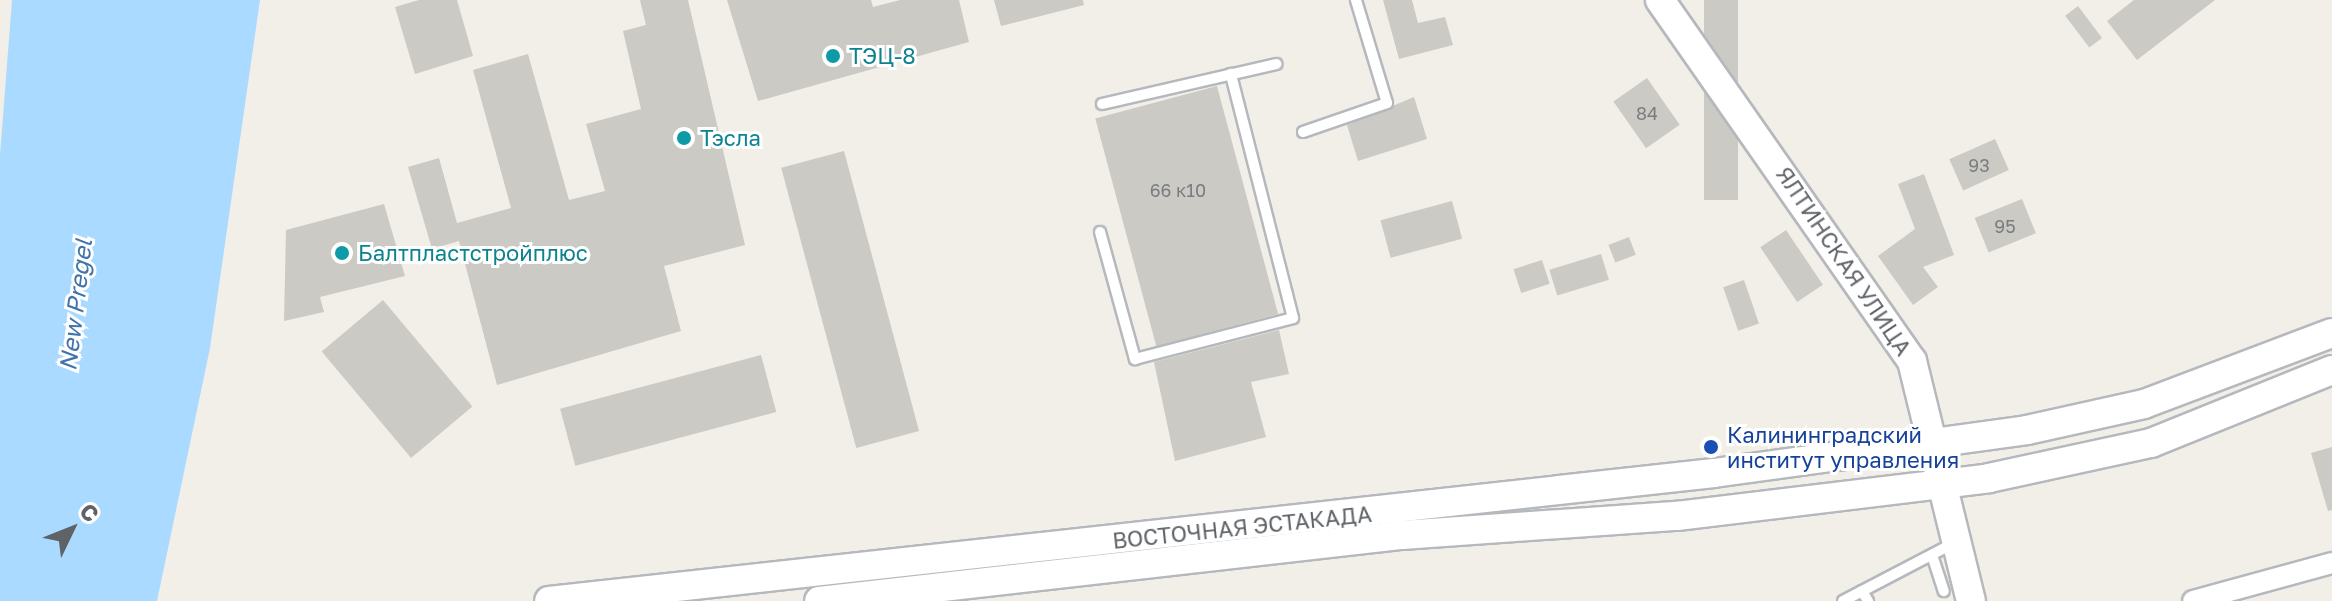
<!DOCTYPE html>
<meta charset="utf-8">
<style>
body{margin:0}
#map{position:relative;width:2332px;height:601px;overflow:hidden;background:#f1efe8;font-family:"Golos Text",sans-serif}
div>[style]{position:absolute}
.water>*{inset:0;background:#aadaff}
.building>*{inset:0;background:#cccac5;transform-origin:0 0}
.roads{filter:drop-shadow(2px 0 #b5b8bc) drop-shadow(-2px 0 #b5b8bc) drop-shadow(0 2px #b5b8bc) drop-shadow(0 -2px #b5b8bc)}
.lane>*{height:10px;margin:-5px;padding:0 5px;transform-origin:5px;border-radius:5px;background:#fff}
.street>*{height:20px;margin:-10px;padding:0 10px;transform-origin:10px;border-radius:10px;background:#fff}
.secondary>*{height:28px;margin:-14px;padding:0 14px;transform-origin:14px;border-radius:14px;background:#fff}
.dots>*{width:22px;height:22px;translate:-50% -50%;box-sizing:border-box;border:4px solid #fff;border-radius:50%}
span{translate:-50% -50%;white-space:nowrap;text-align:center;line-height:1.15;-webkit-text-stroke:6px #fff;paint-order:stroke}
.number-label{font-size:18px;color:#7a7d7f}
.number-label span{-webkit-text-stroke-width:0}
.culture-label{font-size:22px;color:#0d838f}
.left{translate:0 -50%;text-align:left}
.street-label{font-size:22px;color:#5f6368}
.transit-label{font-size:22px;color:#164399}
.water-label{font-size:24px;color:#4174aa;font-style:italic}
.north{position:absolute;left:32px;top:489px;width:80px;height:80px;-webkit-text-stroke:6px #fff;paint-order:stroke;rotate:47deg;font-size:22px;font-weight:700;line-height:32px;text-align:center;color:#5f6368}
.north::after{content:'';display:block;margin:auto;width:28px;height:36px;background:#5f6368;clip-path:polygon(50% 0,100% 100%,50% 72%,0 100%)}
</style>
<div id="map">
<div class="water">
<i style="clip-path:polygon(12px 0,260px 0,210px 348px,157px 601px,0 601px,0 155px)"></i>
</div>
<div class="building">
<i style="clip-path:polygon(419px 0,457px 0,473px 56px,415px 74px,395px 7px)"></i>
<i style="clip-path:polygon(640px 0,688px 0,745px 245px,664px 266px,681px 331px,497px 385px,459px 241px,432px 249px,408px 167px,439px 158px,457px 223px,511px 208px,473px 70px,528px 54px,569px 200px,605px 191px,586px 124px,641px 109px,623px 31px,646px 25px)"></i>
<i style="clip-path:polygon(727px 0,871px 0,873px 7px,900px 0,959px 0,969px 42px,758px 101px)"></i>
<i style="clip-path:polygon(994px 0,1083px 0,1084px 5px,1001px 26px)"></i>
<i style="clip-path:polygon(1383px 0,1412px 0,1418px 23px,1445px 17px,1453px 45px,1399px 59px)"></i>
<i style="left:1704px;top:0;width:34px;height:200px"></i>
<i style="clip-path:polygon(2134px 0,2215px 0,2137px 60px,2107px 21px)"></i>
<i style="left:2078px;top:6px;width:40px;height:16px;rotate:53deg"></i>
<i style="left:1647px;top:78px;width:57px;height:41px;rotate:55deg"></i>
<i style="left:1217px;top:86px;width:236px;height:126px;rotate:75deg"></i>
<i style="clip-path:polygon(1414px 97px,1427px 139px,1358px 161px,1347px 125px)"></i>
<i style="left:1995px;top:139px;width:34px;height:50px;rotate:66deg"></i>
<i style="left:844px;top:151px;width:290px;height:65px;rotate:75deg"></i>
<i style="clip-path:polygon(1924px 174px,1954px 255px,1923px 267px,1938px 287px,1913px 305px,1878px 256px,1915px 229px,1898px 184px)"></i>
<i style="left:2022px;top:199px;width:37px;height:51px;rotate:68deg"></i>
<i style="left:1452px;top:201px;width:39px;height:74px;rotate:75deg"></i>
<i style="clip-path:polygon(384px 204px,405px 276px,320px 297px,324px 312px,284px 321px,286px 230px)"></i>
<i style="left:1786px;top:230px;width:66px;height:31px;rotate:56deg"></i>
<i style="left:1629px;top:237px;width:19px;height:22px;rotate:69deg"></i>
<i style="left:1601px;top:254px;width:27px;height:54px;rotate:73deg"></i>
<i style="left:1542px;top:260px;width:25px;height:30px;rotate:72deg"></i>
<i style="left:1744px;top:280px;width:46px;height:22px;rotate:71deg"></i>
<i style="left:383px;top:300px;width:139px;height:80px;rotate:50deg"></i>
<i style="clip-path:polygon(1279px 330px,1289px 374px,1251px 382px,1266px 437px,1175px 461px,1154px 362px)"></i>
<i style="left:761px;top:355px;width:59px;height:208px;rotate:75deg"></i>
<i style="clip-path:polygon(2332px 447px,2332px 510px,2328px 511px,2311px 453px)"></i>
</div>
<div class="roads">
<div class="lane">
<i style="left:1102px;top:104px;width:179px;rotate:-12.9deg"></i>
<i style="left:1303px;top:132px;width:89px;rotate:-19deg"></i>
<i style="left:1387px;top:103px;width:108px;rotate:-106.8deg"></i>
<i style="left:1100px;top:232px;width:132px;rotate:74.6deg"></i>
<i style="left:1135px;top:359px;width:163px;rotate:-14.5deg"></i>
<i style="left:1293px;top:318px;width:252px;rotate:-104.3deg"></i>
<i style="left:1932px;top:555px;width:38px;rotate:72deg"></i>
<i style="left:1862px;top:591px;width:12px;rotate:59deg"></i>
<i style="left:1843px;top:601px;width:125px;rotate:-27.6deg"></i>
</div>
<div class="street">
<i style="left:2193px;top:601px;width:144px;rotate:-15.3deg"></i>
</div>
<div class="secondary">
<i style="left:1660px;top:0;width:440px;rotate:55.1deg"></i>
<i style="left:1912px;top:361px;width:247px;rotate:76.2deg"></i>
<i style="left:549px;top:601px;width:1172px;rotate:-6.27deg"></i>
<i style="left:1714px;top:473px;width:316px;rotate:-7.8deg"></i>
<i style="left:2027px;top:430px;width:120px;rotate:-12.5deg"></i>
<i style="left:2144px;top:404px;width:201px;rotate:-20.7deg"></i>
<i style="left:819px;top:601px;width:587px;rotate:-6.46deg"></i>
<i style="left:1402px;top:535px;width:276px;rotate:-4deg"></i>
<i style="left:1677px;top:516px;width:314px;rotate:-6.9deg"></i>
<i style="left:1989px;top:478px;width:166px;rotate:-12.2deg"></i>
<i style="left:2151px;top:443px;width:195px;rotate:-22deg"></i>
</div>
</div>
<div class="dots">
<i style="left:833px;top:56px;background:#0f9aa8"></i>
<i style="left:684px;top:138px;background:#0f9aa8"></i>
<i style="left:342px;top:253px;background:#0f9aa8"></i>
<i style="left:1711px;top:447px;background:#1a4fb4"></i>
</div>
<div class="number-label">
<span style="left:1647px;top:113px">84</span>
<span style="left:1979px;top:165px">93</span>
<span style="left:1178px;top:190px">66 к10</span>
<span style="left:2005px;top:226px">95</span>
</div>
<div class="culture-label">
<span class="left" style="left:849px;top:56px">ТЭЦ-8</span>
<span class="left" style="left:700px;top:138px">Тэсла</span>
<span class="left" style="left:358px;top:253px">Балтпластстройплюс</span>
</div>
<div class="street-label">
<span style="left:1844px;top:261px;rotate:56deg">ЯЛТИНСКАЯ УЛИЦА</span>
<span style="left:1242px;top:527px;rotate:-6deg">ВОСТОЧНАЯ ЭСТАКАДА</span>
</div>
<div class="transit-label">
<span class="left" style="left:1727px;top:447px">Калининградский<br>институт управления</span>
</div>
<div class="water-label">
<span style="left:75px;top:305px;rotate:-83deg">New Pregel</span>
</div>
<div class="north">С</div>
</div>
